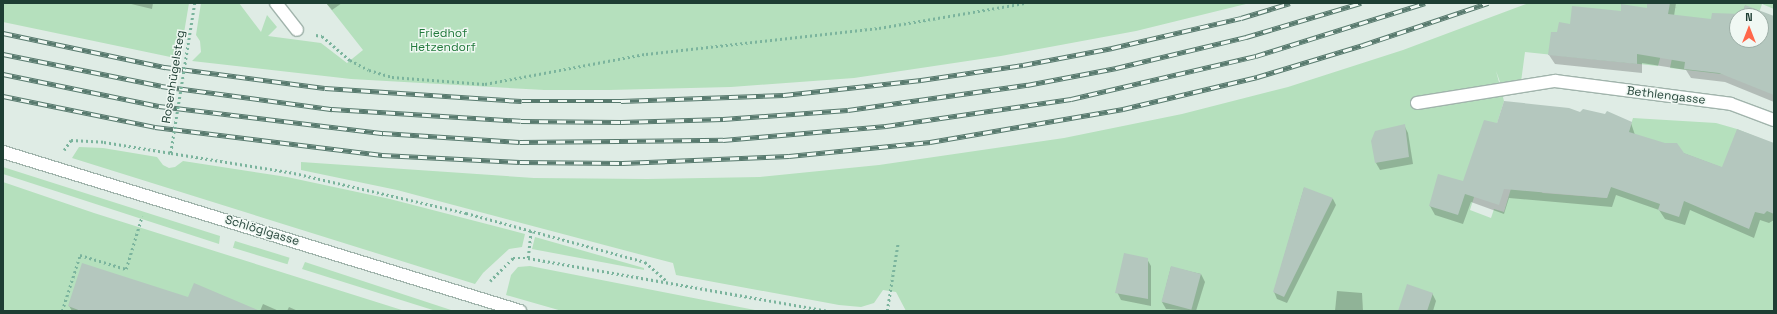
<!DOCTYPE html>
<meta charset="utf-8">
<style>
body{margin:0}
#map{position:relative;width:1777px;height:314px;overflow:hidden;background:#dfece5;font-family:"Space Grotesk",sans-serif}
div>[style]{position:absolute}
.green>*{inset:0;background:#b5e0bd;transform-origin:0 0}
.shadow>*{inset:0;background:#0003}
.building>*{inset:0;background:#b4c7be;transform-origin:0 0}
.path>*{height:2.5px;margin-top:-1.25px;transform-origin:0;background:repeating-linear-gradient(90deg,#7bb49d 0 2px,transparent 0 5px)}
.roads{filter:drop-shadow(1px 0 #a1b4ac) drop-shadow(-1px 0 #a1b4ac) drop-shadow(0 1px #a1b4ac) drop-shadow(0 -1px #a1b4ac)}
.minor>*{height:12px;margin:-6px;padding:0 6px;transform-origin:6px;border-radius:6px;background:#fff}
.rail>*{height:4.5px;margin-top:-2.25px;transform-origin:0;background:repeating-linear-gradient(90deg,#f0f8f3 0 9px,#587a6e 0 18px);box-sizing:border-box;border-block:1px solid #587a6e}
.path-bridge>*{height:2.5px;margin-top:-1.25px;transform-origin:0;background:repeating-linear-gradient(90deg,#7bb49d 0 2px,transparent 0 5px)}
span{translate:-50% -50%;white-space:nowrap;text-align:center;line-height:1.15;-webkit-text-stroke:3px #f0f8f3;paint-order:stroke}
.park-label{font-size:12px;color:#237a3d}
.street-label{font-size:12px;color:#1e3e33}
.frame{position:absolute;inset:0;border:4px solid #1e3e33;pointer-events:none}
.north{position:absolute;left:1729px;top:8px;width:40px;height:40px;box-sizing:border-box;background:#f0f8f3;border:1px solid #9caea6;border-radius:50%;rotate:0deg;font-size:11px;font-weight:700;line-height:16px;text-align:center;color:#1e3e33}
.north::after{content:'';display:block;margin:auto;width:14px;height:18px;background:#ff674a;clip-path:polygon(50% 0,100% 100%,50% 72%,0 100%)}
</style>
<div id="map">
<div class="green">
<i style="clip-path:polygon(3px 3px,189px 3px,184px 33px,175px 41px,174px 48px,180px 59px,3px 22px)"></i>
<i style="clip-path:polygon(201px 3px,239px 3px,261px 32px,267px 15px,277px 27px,268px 36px,321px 43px,347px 63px,363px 50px,326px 3px,1250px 3px,1136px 31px,1001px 56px,854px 78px,731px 87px,609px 90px,544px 90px,351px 79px,192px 61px,201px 52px,200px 41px,196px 35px)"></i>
<i style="clip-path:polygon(1529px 3px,1774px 3px,1774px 9px,1762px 4px,1758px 16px,1737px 16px,1738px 76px,1670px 68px,1676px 38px,1666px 36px,1658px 66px,1525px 52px,1521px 82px,1500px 82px,1496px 71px,1504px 101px,1470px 210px,1491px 218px,1494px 209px,1504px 212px,1515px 175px,1543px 193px,1607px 198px,1633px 118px,1716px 123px,1737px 129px,1774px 144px,1774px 311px,906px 311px,896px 292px,883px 290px,874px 303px,861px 307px,839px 305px,676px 275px,673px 263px,646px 256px,397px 190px,301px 170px,301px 162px,534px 178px,647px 179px,760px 177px,879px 165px,1064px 138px,1182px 114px,1288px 87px,1403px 50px)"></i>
<i style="clip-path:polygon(79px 147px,103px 148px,157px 157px,163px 165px,169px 168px,175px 167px,183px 161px,287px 177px,390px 199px,525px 234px,522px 247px,509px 249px,483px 273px,475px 284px,72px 158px)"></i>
<i style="clip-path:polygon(3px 167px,220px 236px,219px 244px,3px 174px)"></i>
<i style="clip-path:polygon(3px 182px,94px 213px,405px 311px,3px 311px)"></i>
<i style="clip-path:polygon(535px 237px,644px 268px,644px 270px,532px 249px)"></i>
<i style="left:235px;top:241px;width:57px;height:7px;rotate:17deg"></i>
<i style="clip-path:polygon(305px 262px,451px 310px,436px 311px,302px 269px)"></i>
<i style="clip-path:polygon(530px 266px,673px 294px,760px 311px,562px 311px,506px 295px,511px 275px,518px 267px)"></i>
</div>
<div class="shadow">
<i style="clip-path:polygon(127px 3px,153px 3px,152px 9px)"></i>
<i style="clip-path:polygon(326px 3px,342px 3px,332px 10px)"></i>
<i style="clip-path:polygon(evenodd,1648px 3px,1676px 3px,1674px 16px,1712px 21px,1742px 15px,1745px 6px,1774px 17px,1774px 102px,1725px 82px,1691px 78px,1686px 70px,1642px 63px,1642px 73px,1555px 64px,1549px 55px,1558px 33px,1571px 25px,1621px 12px,1647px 9px,1648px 3px,1737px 16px,1761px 16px,1761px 40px,1737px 40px,1737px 16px)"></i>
<i style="clip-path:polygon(1581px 113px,1631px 123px,1635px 135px,1723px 168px,1774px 144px,1774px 220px,1769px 223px,1760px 220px,1754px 238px,1690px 210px,1685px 225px,1665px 219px,1659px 210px,1616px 195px,1612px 207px,1509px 198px,1504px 214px,1471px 202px,1463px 224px,1435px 215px,1430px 206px,1464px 182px,1498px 125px)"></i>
<i style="clip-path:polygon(1404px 125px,1408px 133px,1413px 164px,1380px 170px,1376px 163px)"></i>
<i style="clip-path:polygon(1304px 188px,1333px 199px,1336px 205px,1287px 303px,1277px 299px,1274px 292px)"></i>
<i style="clip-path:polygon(1147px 259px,1151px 266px,1151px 306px,1121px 300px,1117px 292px)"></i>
<i style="clip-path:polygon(1171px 267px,1201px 274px,1205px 282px,1196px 311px,1166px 309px,1162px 302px)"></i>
<i style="clip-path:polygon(1337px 291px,1362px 293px,1363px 311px,1335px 311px)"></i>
<i style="clip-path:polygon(1432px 293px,1436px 301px,1433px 311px,1399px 311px)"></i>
<i style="clip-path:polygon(189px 298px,257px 311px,72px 311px,69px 306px)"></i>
<i style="clip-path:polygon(263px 304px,279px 311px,260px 311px)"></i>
<i style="clip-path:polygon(289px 307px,298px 311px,287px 311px)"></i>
</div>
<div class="building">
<i style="clip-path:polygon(evenodd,1647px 3px,1670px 3px,1668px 14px,1711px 19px,1712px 13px,1742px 14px,1745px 5px,1774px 16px,1774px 95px,1719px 73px,1684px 69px,1685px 62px,1637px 54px,1637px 64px,1548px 55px,1551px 32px,1557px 32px,1559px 22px,1570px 24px,1572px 6px,1621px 11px,1621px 4px,1647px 8px,1647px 3px,1737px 16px,1761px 16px,1761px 40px,1737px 40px,1737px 16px)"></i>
<i style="clip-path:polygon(1504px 101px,1569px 108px,1580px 112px,1583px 109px,1605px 114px,1607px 111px,1632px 122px,1629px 132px,1665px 143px,1677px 143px,1684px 153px,1722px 167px,1737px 129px,1774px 143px,1774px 214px,1767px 211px,1764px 214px,1755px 212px,1749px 229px,1684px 201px,1679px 217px,1658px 210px,1660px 204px,1611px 187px,1607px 198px,1504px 189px,1499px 205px,1465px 194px,1458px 215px,1429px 206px,1438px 174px,1463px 181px,1484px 120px,1497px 123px)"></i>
<i style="clip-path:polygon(1405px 124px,1409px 157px,1375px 163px,1371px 141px,1375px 131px)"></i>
<i style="clip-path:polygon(1304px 187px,1333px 198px,1284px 297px,1273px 292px)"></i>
<i style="clip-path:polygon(1124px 253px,1148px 258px,1148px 299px,1115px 293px)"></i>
<i style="clip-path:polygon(82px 263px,188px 297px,194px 283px,260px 311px,81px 311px,68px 306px)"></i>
<i style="left:1171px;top:266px;width:31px;height:37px;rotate:15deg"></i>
<i style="clip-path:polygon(1407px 284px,1433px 293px,1427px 311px,1398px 311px)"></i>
</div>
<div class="path">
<i style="left:316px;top:35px;width:6px;rotate:9deg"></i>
<i style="left:322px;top:36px;width:37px;rotate:41deg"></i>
<i style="left:350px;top:60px;width:21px;rotate:28deg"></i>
<i style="left:369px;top:70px;width:24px;rotate:17deg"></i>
<i style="left:392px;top:77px;width:93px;rotate:4.3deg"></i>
<i style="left:485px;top:84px;width:164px;rotate:-10.6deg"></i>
<i style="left:646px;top:54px;width:234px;rotate:-6.4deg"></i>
<i style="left:879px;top:28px;width:149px;rotate:-9.7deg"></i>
<i style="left:64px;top:150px;width:12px;rotate:-55deg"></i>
<i style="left:71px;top:140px;width:33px;rotate:3deg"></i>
<i style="left:104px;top:142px;width:68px;rotate:9.3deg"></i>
<i style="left:466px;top:213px;width:186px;rotate:15.3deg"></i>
<i style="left:645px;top:262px;width:30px;rotate:41deg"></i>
<i style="left:528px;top:258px;width:28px;rotate:-84deg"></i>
<i style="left:490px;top:281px;width:33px;rotate:-45deg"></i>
<i style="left:513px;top:258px;width:15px"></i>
<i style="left:528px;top:258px;width:305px;rotate:10deg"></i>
<i style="left:62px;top:311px;width:59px;rotate:-72.2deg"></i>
<i style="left:80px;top:255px;width:48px;rotate:16.9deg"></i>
<i style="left:126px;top:269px;width:55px;rotate:-73.2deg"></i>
<i style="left:887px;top:311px;width:70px;rotate:-80.9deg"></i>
</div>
<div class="roads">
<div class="minor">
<i style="left:276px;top:3px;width:34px;rotate:52deg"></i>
<i style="left:1417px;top:103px;width:140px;rotate:-9.1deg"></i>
<i style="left:1555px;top:81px;width:177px;rotate:7.4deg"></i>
<i style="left:1731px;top:104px;width:46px;rotate:20.4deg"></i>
<i style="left:3px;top:152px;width:541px;rotate:17.09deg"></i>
</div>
</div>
<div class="rail">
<i style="left:3px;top:33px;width:166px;rotate:11.9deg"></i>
<i style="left:165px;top:67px;width:161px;rotate:7.5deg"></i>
<i style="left:325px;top:88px;width:197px;rotate:3.8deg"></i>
<i style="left:522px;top:101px;width:99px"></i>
<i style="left:621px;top:101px;width:163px;rotate:-2.1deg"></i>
<i style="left:784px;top:95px;width:138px;rotate:-6.2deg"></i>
<i style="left:921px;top:80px;width:103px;rotate:-8.4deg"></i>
<i style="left:1023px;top:65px;width:91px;rotate:-10.8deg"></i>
<i style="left:1112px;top:48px;width:132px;rotate:-13.1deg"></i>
<i style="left:1241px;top:18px;width:51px;rotate:-17deg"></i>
<i style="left:3px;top:54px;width:161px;rotate:11.4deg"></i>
<i style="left:161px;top:86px;width:173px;rotate:7.7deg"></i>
<i style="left:332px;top:109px;width:189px;rotate:3.6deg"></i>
<i style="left:521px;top:121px;width:100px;rotate:0.6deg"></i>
<i style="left:621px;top:122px;width:102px;rotate:-1.7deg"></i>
<i style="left:723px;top:119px;width:125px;rotate:-4.1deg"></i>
<i style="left:848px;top:110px;width:181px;rotate:-8deg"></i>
<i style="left:1027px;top:85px;width:91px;rotate:-10.8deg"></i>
<i style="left:1116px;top:68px;width:134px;rotate:-13.4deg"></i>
<i style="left:1246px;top:37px;width:120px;rotate:-16.5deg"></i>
<i style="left:3px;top:74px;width:159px;rotate:11.6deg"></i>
<i style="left:159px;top:106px;width:226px;rotate:6.9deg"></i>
<i style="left:383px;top:133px;width:137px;rotate:3.8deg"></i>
<i style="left:520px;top:142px;width:203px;rotate:-0.6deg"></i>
<i style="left:723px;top:140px;width:164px;rotate:-4.9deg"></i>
<i style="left:886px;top:126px;width:187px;rotate:-8.3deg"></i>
<i style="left:1071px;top:99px;width:190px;rotate:-13.1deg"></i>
<i style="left:1256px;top:56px;width:177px;rotate:-17.4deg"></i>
<i style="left:3px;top:96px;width:155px;rotate:11.5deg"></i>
<i style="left:155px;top:127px;width:229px;rotate:7deg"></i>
<i style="left:382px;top:155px;width:138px;rotate:2.9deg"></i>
<i style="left:520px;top:162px;width:102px;rotate:0.6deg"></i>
<i style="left:622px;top:163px;width:167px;rotate:-2.4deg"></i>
<i style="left:789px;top:156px;width:142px;rotate:-5.7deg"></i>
<i style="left:930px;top:142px;width:196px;rotate:-9.7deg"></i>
<i style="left:1123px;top:109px;width:138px;rotate:-13.4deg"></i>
<i style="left:1257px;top:77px;width:111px;rotate:-16.8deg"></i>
<i style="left:1363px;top:45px;width:132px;rotate:-18.6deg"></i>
</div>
<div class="path-bridge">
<i style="left:195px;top:3px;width:152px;rotate:99.1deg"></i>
<i style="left:171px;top:153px;width:125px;rotate:9.2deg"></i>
<i style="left:294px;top:173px;width:177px;rotate:13.1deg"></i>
</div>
<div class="park-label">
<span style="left:443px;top:41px">Friedhof<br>Hetzendorf</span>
</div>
<div class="street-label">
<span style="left:174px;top:77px;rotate:-81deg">Rosenhügelsteg</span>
<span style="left:1666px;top:96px;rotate:7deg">Bethlengasse</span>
<span style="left:262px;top:231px;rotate:17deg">Schlöglgasse</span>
</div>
<div class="frame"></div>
<div class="north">N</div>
</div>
